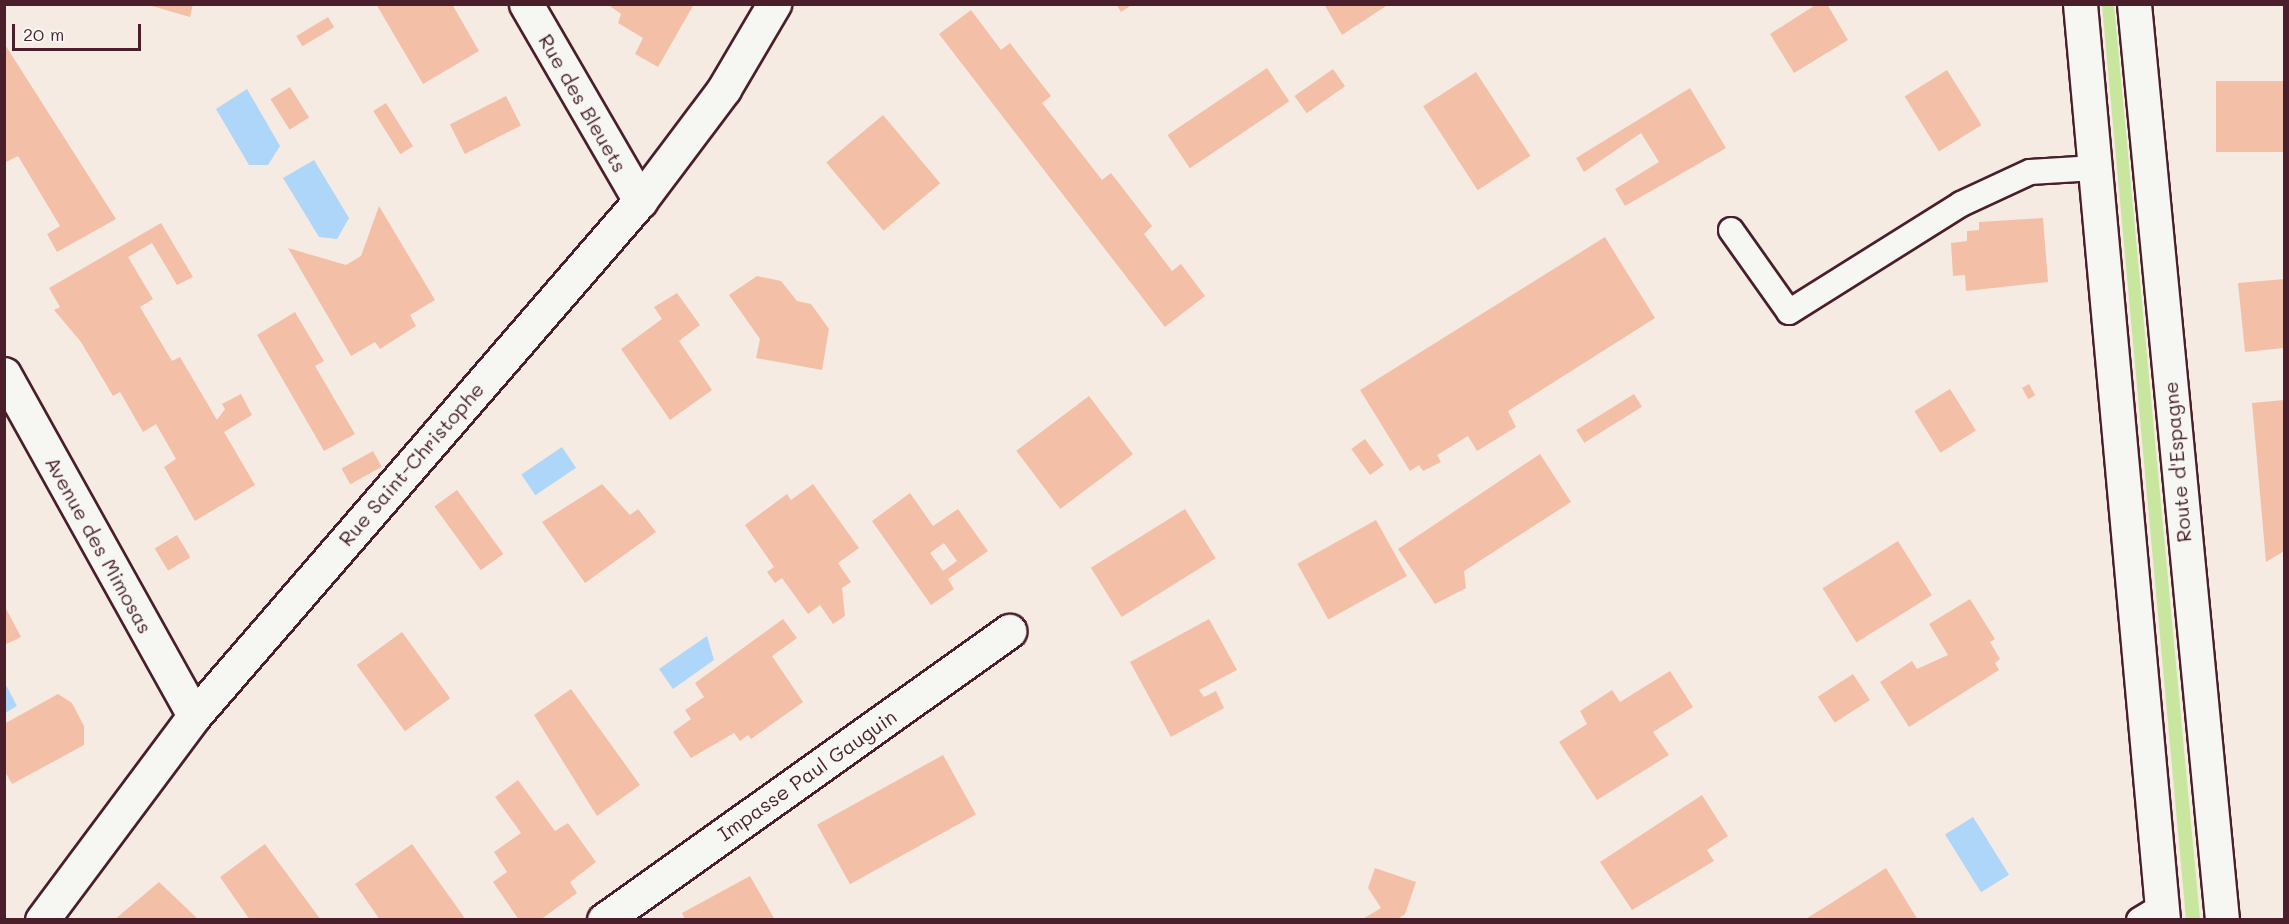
<!DOCTYPE html>
<style>
body{margin:0}
#map{position:relative;width:2289px;height:924px;overflow:hidden;background:#f6ebe3;font-family:Mali,sans-serif}
div>[style]{position:absolute}
.green>*{inset:0;background:#c8e69d}
.water>*{inset:0;background:#add6f8;transform-origin:0 0}
.building>*{inset:0;background:#f4bfa7;transform-origin:0 0}
.roads{filter:drop-shadow(2px 0 #4a1f2b) drop-shadow(-2px 0 #4a1f2b) drop-shadow(0 2px #4a1f2b) drop-shadow(0 -2px #4a1f2b)}
.lane>*{height:24px;margin:-12px;padding:0 12px;transform-origin:12px;border-radius:12px;background:#f6f6f2}
.street>*{height:33px;margin:-16.5px;padding:0 16.5px;transform-origin:16.5px;border-radius:16.5px;background:#f6f6f2}
.primary>*{height:33px;margin:-16.5px;padding:0 16.5px;transform-origin:16.5px;border-radius:16.5px;background:#f6f6f2}
span{translate:-50% -50%;white-space:nowrap;text-align:center;line-height:1.15;-webkit-text-stroke:6px #f6f6f2;paint-order:stroke}
.street-label{font-size:20px;color:#4a1f2b}
.frame{position:absolute;inset:0;border:6px solid #4a1f2b;pointer-events:none}
.scale{position:absolute;left:12px;top:24px;width:129px;height:27px;box-sizing:border-box;border:3px solid #4a1f2b;border-top:0;padding-left:8px;font-size:18px;line-height:21px;white-space:nowrap;color:#4a1f2b;-webkit-text-stroke:4px #f6f6f2;paint-order:stroke}
</style>
<div id="map">
<div class="green">
<i style="clip-path:polygon(2102px 5px,2114px 5px,2200px 919px,2186px 919px)"></i>
</div>
<div class="water">
<i style="clip-path:polygon(247px 89px,280px 146px,268px 165px,249px 165px,216px 109px)"></i>
<i style="clip-path:polygon(314px 160px,349px 218px,337px 239px,319px 237px,283px 178px)"></i>
<i style="left:562px;top:447px;width:25px;height:49px;rotate:56deg"></i>
<i style="clip-path:polygon(707px 636px,714px 660px,673px 689px,659px 669px)"></i>
<i style="clip-path:polygon(5px 683px,17px 706px,5px 713px,4px 683px)"></i>
<i style="left:1973px;top:817px;width:68px;height:33px;rotate:58deg"></i>
</div>
<div class="building">
<i style="clip-path:polygon(145px 4px,193px 4px,190px 17px)"></i>
<i style="clip-path:polygon(376px 4px,452px 4px,479px 51px,423px 84px)"></i>
<i style="clip-path:polygon(607px 4px,694px 4px,658px 67px,635px 54px,643px 38px,618px 23px,621px 14px)"></i>
<i style="clip-path:polygon(1116px 4px,1133px 4px,1121px 12px)"></i>
<i style="clip-path:polygon(1324px 4px,1389px 4px,1342px 35px)"></i>
<i style="clip-path:polygon(1817px 4px,1827px 4px,1848px 40px,1794px 73px,1770px 34px)"></i>
<i style="clip-path:polygon(971px 10px,1001px 50px,1010px 43px,1026px 64px,1051px 96px,1042px 103px,1102px 180px,1111px 173px,1152px 226px,1144px 234px,1172px 271px,1181px 264px,1205px 296px,1165px 327px,939px 34px)"></i>
<i style="left:328px;top:17px;width:12px;height:37px;rotate:59deg"></i>
<i style="clip-path:polygon(4px 43px,116px 219px,57px 252px,47px 234px,60px 226px,18px 156px,4px 163px)"></i>
<i style="left:1267px;top:68px;width:40px;height:120px;rotate:56deg"></i>
<i style="left:1333px;top:69px;width:21px;height:47px;rotate:55deg"></i>
<i style="left:1947px;top:70px;width:65px;height:50px;rotate:58deg"></i>
<i style="left:1476px;top:72px;width:100px;height:63px;rotate:57deg"></i>
<i style="left:2284px;top:81px;width:71px;height:68px;rotate:90deg"></i>
<i style="left:290px;top:87px;width:36px;height:23px;rotate:58deg"></i>
<i style="clip-path:polygon(1690px 88px,1726px 148px,1625px 206px,1615px 189px,1659px 162px,1641px 133px,1584px 172px,1576px 158px)"></i>
<i style="left:506px;top:96px;width:33px;height:63px;rotate:63deg"></i>
<i style="left:386px;top:103px;width:51px;height:15px;rotate:58deg"></i>
<i style="left:883px;top:115px;width:89px;height:74px;rotate:50deg"></i>
<i style="clip-path:polygon(379px 206px,435px 300px,410px 315px,416px 326px,380px 349px,375px 342px,351px 356px,288px 248px,346px 265px,361px 256px)"></i>
<i style="clip-path:polygon(2043px 218px,2048px 282px,1966px 291px,1965px 275px,1953px 276px,1951px 243px,1967px 241px,1967px 231px,1979px 230px,1979px 222px)"></i>
<i style="clip-path:polygon(161px 223px,193px 277px,177px 285px,152px 243px,128px 257px,153px 299px,140px 307px,172px 361px,180px 357px,217px 420px,225px 409px,222px 404px,241px 394px,252px 415px,224px 432px,255px 485px,195px 521px,164px 467px,176px 459px,156px 424px,143px 432px,120px 392px,113px 396px,81px 342px,54px 310px,60px 307px,49px 288px)"></i>
<i style="clip-path:polygon(1605px 237px,1655px 318px,1508px 411px,1516px 427px,1477px 451px,1468px 436px,1437px 455px,1441px 462px,1423px 471px,1419px 465px,1410px 471px,1360px 390px)"></i>
<i style="clip-path:polygon(757px 276px,781px 281px,797px 301px,811px 304px,829px 329px,822px 370px,756px 358px,760px 339px,729px 295px)"></i>
<i style="clip-path:polygon(2284px 279px,2284px 348px,2245px 352px,2238px 283px)"></i>
<i style="clip-path:polygon(677px 293px,700px 325px,679px 341px,712px 390px,670px 420px,621px 349px,662px 319px,654px 307px)"></i>
<i style="clip-path:polygon(295px 312px,324px 361px,315px 366px,355px 434px,324px 451px,257px 335px)"></i>
<i style="left:2029px;top:384px;width:13px;height:8px;rotate:61deg"></i>
<i style="left:1950px;top:389px;width:49px;height:42px;rotate:58deg"></i>
<i style="left:1634px;top:394px;width:15px;height:68px;rotate:58deg"></i>
<i style="left:1089px;top:396px;width:73px;height:91px;rotate:53deg"></i>
<i style="clip-path:polygon(2284px 400px,2284px 551px,2266px 562px,2252px 403px)"></i>
<i style="left:1365px;top:439px;width:32px;height:17px;rotate:54deg"></i>
<i style="left:373px;top:451px;width:18px;height:36px;rotate:61deg"></i>
<i style="clip-path:polygon(1540px 454px,1571px 502px,1464px 571px,1466px 588px,1435px 604px,1398px 549px)"></i>
<i style="clip-path:polygon(602px 484px,630px 515px,638px 509px,656px 532px,585px 583px,542px 522px)"></i>
<i style="clip-path:polygon(813px 484px,859px 548px,838px 563px,851px 582px,842px 588px,845px 616px,833px 624px,820px 605px,808px 614px,782px 578px,775px 583px,767px 572px,774px 567px,745px 525px,787px 494px,791px 500px)"></i>
<i style="left:457px;top:490px;width:79px;height:28px;rotate:54deg"></i>
<i style="clip-path:polygon(evenodd,910px 493px,933px 526px,958px 509px,988px 551px,948px 579px,954px 589px,931px 605px,872px 521px,910px 493px,944px 543px,957px 561px,943px 571px,930px 553px,944px 543px)"></i>
<i style="left:1185px;top:509px;width:58px;height:111px;rotate:58deg"></i>
<i style="left:1376px;top:520px;width:64px;height:90px;rotate:61deg"></i>
<i style="left:177px;top:535px;width:26px;height:26px;rotate:59deg"></i>
<i style="left:1898px;top:541px;width:64px;height:89px;rotate:58deg"></i>
<i style="clip-path:polygon(1970px 599px,1995px 639px,1990px 642px,2000px 659px,1995px 663px,1999px 670px,1909px 727px,1880px 682px,1912px 661px,1917px 669px,1948px 655px,1929px 624px)"></i>
<i style="clip-path:polygon(4px 605px,21px 637px,4px 645px)"></i>
<i style="clip-path:polygon(783px 619px,797px 638px,772px 656px,803px 702px,751px 739px,748px 735px,740px 741px,734px 733px,691px 758px,673px 732px,691px 719px,685px 710px,704px 697px,695px 683px)"></i>
<i style="clip-path:polygon(1209px 619px,1237px 670px,1199px 690px,1204px 697px,1216px 691px,1224px 708px,1171px 737px,1130px 662px)"></i>
<i style="left:402px;top:632px;width:82px;height:56px;rotate:54deg"></i>
<i style="clip-path:polygon(1670px 671px,1693px 707px,1653px 732px,1669px 755px,1597px 800px,1559px 742px,1587px 724px,1580px 711px,1612px 690px,1620px 702px)"></i>
<i style="left:1853px;top:674px;width:31px;height:42px;rotate:57deg"></i>
<i style="clip-path:polygon(571px 689px,640px 785px,597px 816px,534px 715px)"></i>
<i style="clip-path:polygon(58px 694px,72px 703px,84px 726px,84px 745px,12px 784px,4px 770px,4px 724px)"></i>
<i style="left:943px;top:755px;width:68px;height:144px;rotate:61deg"></i>
<i style="clip-path:polygon(518px 780px,555px 831px,568px 823px,596px 862px,570px 882px,577px 893px,540px 920px,519px 920px,493px 882px,507px 872px,494px 852px,521px 833px,495px 797px)"></i>
<i style="clip-path:polygon(1702px 795px,1728px 836px,1707px 850px,1714px 861px,1632px 910px,1600px 862px)"></i>
<i style="clip-path:polygon(265px 844px,273px 855px,321px 920px,250px 920px,220px 877px)"></i>
<i style="clip-path:polygon(412px 844px,464px 917px,461px 920px,380px 920px,355px 884px)"></i>
<i style="clip-path:polygon(1375px 868px,1416px 882px,1405px 914px,1396px 920px,1361px 920px,1381px 908px,1368px 888px)"></i>
<i style="clip-path:polygon(1886px 868px,1918px 920px,1804px 920px,1825px 907px)"></i>
<i style="clip-path:polygon(750px 876px,775px 920px,685px 920px,682px 913px)"></i>
<i style="clip-path:polygon(159px 882px,199px 920px,114px 920px)"></i>
</div>
<div class="roads">
<div class="lane">
<i style="left:1731px;top:230px;width:100px;rotate:54.7deg"></i>
<i style="left:1789px;top:312px;width:203px;rotate:-32.1deg"></i>
<i style="left:1961px;top:204px;width:76px;rotate:-24.9deg"></i>
<i style="left:2030px;top:172px;width:65px;rotate:-3.5deg"></i>
<i style="left:2139px;top:920px;width:27px;rotate:-31deg"></i>
</div>
<div class="street">
<i style="left:526px;top:4px;width:228px;rotate:59.9deg"></i>
<i style="left:4px;top:374px;width:391px;rotate:60.9deg"></i>
<i style="left:42px;top:920px;width:254px;rotate:-53.3deg"></i>
<i style="left:194px;top:716px;width:681px;rotate:-49.11deg"></i>
<i style="left:640px;top:201px;width:140px;rotate:-53.1deg"></i>
<i style="left:724px;top:89px;width:99px;rotate:-59.5deg"></i>
<i style="left:604px;top:920px;width:498px;rotate:-35.5deg"></i>
</div>
<div class="primary">
<i style="left:2080px;top:4px;width:920px;rotate:84.82deg"></i>
<i style="left:2134px;top:4px;width:920px;rotate:84.51deg"></i>
</div>
</div>
<div class="street-label">
<span style="left:583px;top:103px;rotate:60deg">Rue des Bleuets</span>
<span style="left:2177px;top:462px;rotate:-95deg">Route d'Espagne</span>
<span style="left:411px;top:464px;rotate:-49deg">Rue Saint-Christophe</span>
<span style="left:99px;top:545px;rotate:61deg">Avenue des Mimosas</span>
<span style="left:807px;top:775px;rotate:-35deg">Impasse Paul Gauguin</span>
</div>
<div class="frame"></div>
<div class="scale">20 m</div>
</div>
